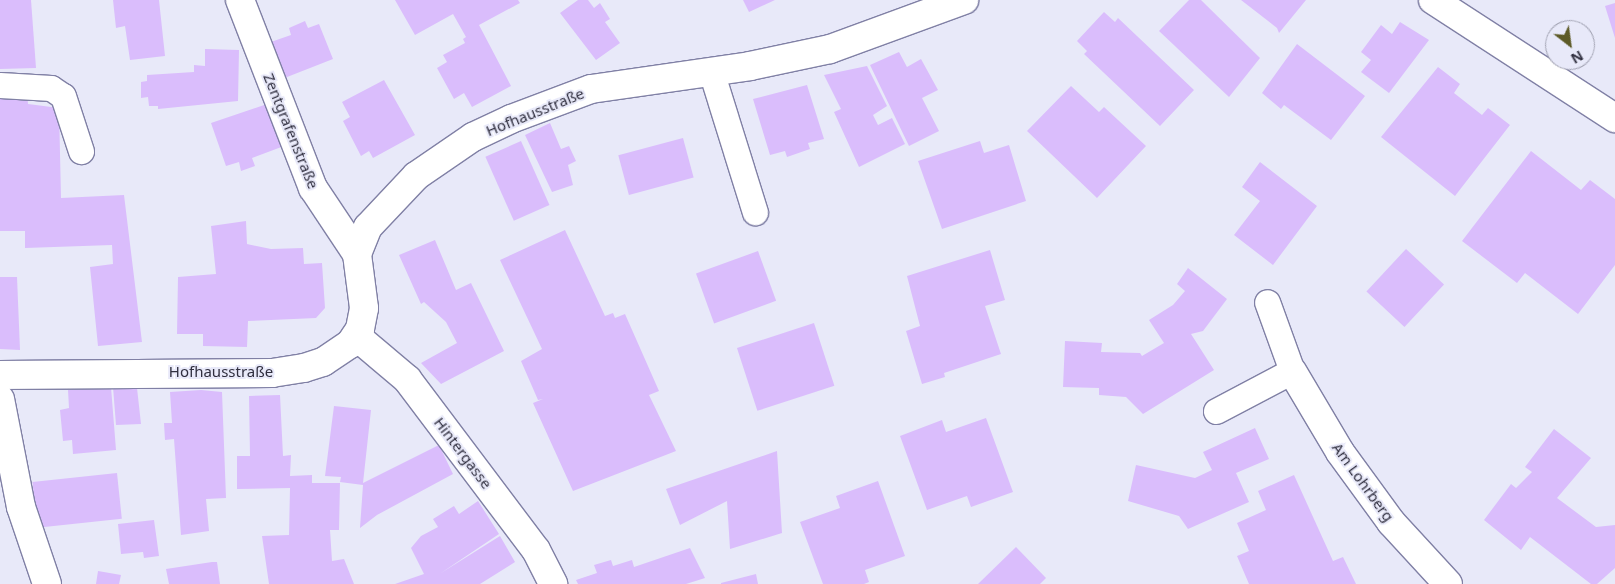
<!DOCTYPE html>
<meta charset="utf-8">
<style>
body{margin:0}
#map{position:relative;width:1615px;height:584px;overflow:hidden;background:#e8e9f9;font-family:"Noto Sans",sans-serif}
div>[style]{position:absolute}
.building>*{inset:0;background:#dabdfc;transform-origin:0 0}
.roads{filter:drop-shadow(1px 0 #8080a5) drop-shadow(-1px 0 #8080a5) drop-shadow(0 1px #8080a5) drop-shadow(0 -1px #8080a5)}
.service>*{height:25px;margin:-12.5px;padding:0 12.5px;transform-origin:12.5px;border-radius:12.5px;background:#fff}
.minor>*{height:28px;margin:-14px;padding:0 14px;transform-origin:14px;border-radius:14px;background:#fff}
span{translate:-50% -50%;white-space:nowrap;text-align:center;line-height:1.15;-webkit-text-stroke:4px #e8e9f9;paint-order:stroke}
.street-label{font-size:15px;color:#302f3f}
.north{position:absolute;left:1545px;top:20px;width:50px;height:50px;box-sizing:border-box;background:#e8e9f9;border:1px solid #9e9faf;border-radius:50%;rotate:150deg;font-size:14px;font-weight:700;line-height:20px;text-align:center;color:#302f3f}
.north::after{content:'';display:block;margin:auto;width:18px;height:22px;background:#5d5a27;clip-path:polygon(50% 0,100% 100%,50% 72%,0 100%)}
</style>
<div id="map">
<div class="building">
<i style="clip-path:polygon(0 0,31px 0,36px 68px,0 69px)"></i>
<i style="clip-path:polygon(113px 0,159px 0,165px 56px,130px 60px,125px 26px,116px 28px)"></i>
<i style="clip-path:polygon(395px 0,518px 0,520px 3px,479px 25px,511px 86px,472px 107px,464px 93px,454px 99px,437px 68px,447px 62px,443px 55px,465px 43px,463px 39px,466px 37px,453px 14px,415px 35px)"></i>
<i style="clip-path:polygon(578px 0,588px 0,594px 8px,600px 3px,610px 19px,605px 22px,620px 43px,596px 60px,560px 13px)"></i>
<i style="clip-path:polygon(743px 0,775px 0,749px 12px)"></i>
<i style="clip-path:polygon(1189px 0,1201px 0,1260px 58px,1229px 97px,1159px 31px)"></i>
<i style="clip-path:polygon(1241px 0,1306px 0,1279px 33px,1277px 28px)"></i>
<i style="clip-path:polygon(1615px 3px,1615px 38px,1605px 6px)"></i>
<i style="clip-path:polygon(1104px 12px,1115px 22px,1118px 18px,1194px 90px,1160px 126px,1084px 54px,1087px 51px,1077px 41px)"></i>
<i style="clip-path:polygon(305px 21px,308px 28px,319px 24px,333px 59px,282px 79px,268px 43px,291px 35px,289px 28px)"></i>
<i style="clip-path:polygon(1400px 22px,1429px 40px,1389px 93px,1361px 72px,1371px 60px,1361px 52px,1381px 25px,1392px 34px)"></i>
<i style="clip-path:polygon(1297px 44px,1365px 96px,1331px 140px,1284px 105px,1281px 109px,1262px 93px)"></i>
<i style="clip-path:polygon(205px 49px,239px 50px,238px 101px,158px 109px,158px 106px,149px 106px,148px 97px,141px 98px,141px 82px,147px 81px,147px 75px,194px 72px,194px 65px,205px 66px)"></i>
<i style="clip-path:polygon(899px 52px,907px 67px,921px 59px,938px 90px,922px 98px,939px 131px,909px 146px,870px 65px)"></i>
<i style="clip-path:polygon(867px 66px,887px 106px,873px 115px,878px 125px,892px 118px,905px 144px,859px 167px,834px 112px,841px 109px,824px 75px)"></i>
<i style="clip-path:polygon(1438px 67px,1460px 84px,1454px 93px,1482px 115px,1488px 108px,1510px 125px,1455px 196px,1381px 137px)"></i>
<i style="clip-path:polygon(384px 80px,415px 135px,373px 158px,369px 151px,361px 156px,343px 121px,350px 117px,342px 102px)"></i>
<i style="clip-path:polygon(807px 85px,824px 139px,808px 143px,810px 149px,787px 157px,785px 151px,770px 155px,753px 99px)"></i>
<i style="clip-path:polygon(1071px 86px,1099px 112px,1104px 107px,1146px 146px,1097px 198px,1027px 131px)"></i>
<i style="clip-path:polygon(27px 91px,28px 104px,59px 108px,61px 198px,124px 195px,142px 342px,98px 346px,90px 267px,113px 264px,112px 245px,25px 248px,25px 231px,0 231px,0 92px)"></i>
<i style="clip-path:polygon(270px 103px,284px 146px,252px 158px,255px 166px,241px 171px,239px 162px,226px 166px,211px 123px)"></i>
<i style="clip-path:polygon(550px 123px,561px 149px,569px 146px,576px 161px,568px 165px,573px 185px,552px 192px,525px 135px)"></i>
<i style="left:683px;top:138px;width:41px;height:67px;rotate:75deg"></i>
<i style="left:521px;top:141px;width:70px;height:39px;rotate:66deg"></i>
<i style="clip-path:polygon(980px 141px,984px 153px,1009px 145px,1026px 201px,942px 229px,918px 161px)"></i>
<i style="clip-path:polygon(1531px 151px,1581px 190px,1590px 180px,1615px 199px,1615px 265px,1578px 314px,1525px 273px,1517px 283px,1462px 241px)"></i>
<i style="clip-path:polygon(1260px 162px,1317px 206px,1273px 265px,1234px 235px,1260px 201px,1242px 187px)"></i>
<i style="clip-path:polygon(246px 221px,247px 244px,271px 249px,303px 248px,304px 264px,322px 263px,325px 308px,316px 318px,248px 321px,247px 347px,203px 346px,203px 334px,177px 334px,178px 277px,216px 274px,211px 226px)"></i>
<i style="clip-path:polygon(565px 230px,605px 316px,613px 313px,615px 318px,625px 314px,659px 391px,649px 395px,676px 451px,573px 491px,533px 403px,543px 399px,538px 400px,521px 361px,542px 349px,500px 260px)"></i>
<i style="clip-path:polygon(435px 240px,456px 290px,471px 283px,504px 351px,441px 384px,421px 363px,457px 343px,446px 322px,424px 302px,421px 304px,399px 255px)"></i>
<i style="left:1406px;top:249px;width:52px;height:58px;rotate:43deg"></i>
<i style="clip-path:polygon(990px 250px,1005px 300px,985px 306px,1001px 354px,944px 373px,945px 377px,922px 384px,906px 331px,920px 326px,907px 276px)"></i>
<i style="left:758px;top:251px;width:53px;height:66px;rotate:70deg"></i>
<i style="clip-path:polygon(1188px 268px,1227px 299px,1203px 331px,1191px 334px,1214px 370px,1143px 414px,1126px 397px,1099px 395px,1099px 388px,1063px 387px,1065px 341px,1102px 343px,1101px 352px,1140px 353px,1142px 356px,1164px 343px,1149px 320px,1173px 305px,1185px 291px,1177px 284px)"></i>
<i style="clip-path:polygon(0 277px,17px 277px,20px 350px,0 349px)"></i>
<i style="left:814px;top:323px;width:66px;height:81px;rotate:72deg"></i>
<i style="clip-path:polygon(111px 387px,116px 450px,73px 454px,72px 440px,63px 441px,60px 410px,69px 408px,68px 390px)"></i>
<i style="clip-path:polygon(113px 387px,137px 388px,141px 424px,116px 425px)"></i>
<i style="clip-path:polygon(201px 390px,222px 392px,226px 498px,206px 499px,209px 531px,181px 535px,174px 439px,165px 440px,164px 423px,172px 423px,170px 392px)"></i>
<i style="clip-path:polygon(280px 395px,283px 456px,291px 455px,290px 476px,312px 475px,312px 483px,340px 483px,339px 530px,330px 530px,332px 561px,344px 559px,354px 584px,269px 584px,262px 536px,289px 535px,290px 488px,237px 489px,237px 456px,250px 456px,249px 396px)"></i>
<i style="clip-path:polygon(334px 406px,371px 410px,363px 483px,439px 445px,453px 474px,377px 515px,360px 528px,363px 485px,340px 482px,341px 477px,325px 476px)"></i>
<i style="clip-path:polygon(986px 418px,1013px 492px,971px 507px,967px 496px,927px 510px,900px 436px,942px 420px,946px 432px)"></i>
<i style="clip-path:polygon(1255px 428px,1269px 459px,1236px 473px,1249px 502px,1188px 529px,1179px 516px,1128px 501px,1136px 465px,1195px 478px,1212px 470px,1203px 452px)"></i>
<i style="clip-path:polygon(1554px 429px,1591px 458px,1557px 498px,1596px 527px,1615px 525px,1615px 568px,1597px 584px,1591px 584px,1530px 537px,1521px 550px,1484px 520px,1511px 484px,1516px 488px,1532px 472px,1525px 467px)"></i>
<i style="clip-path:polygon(777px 451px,782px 533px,730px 549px,727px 501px,680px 525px,666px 489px)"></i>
<i style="left:117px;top:473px;width:46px;height:85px;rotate:84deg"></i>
<i style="clip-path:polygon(1294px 475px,1333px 561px,1343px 557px,1356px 584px,1249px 584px,1237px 556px,1249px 551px,1237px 523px,1266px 510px,1258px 491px)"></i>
<i style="clip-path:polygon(878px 481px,905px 556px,865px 570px,869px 582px,864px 584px,823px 584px,800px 522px,840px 508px,836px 496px)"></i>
<i style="clip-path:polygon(478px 501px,499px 534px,441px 573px,500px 536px,515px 562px,480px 584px,395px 584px,424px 574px,411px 548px,421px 536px,438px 527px,433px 519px,454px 506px,459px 514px)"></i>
<i style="clip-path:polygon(154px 520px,159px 556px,144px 558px,143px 552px,121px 554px,118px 524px)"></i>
<i style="clip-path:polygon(1016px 547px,1046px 578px,1040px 584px,978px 584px)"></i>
<i style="clip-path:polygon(690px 548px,705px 578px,686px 584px,578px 584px,576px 580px,597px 573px,594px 565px,611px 560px,613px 566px,632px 560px,634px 567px)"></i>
<i style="clip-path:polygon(212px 562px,217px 562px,220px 584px,169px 584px,166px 569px)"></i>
<i style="clip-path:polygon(98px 571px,121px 575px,119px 584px,96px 584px)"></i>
<i style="clip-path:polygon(756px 574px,758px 584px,721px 584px,721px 583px)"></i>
</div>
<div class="roads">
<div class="service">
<i style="left:711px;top:71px;width:148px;rotate:72.7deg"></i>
<i style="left:0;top:85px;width:51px;rotate:3.4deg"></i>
<i style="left:51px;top:88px;width:14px;rotate:34deg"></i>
<i style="left:63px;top:96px;width:58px;rotate:71.9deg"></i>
<i style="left:1216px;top:411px;width:86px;rotate:-27.8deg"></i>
<i style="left:1292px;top:371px;width:73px;rotate:-109.9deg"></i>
</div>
<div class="minor">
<i style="left:240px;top:0;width:202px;rotate:68.8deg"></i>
<i style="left:313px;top:188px;width:79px;rotate:56.3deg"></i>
<i style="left:1433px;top:0;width:217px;rotate:33deg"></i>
<i style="left:356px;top:336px;width:67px;rotate:40.1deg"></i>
<i style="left:407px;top:379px;width:214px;rotate:53deg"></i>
<i style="left:536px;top:550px;width:38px;rotate:63deg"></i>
<i style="left:1292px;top:371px;width:94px;rotate:59.3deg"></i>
<i style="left:1340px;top:452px;width:87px;rotate:53.9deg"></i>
<i style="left:1391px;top:522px;width:84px;rotate:47.4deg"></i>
<i style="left:0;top:375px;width:272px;rotate:-0.4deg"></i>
<i style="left:272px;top:373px;width:32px;rotate:-9deg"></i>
<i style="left:304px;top:368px;width:20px;rotate:-18deg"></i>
<i style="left:323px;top:362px;width:32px;rotate:-34deg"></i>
<i style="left:350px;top:344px;width:18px;rotate:-56deg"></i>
<i style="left:360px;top:329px;width:21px;rotate:-79deg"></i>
<i style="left:364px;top:308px;width:54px;rotate:-97.4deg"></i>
<i style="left:357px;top:254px;width:29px;rotate:-68deg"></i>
<i style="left:368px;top:227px;width:70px;rotate:-46.7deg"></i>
<i style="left:416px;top:176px;width:69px;rotate:-34.4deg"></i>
<i style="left:473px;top:137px;width:42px;rotate:-25.3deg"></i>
<i style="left:511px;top:119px;width:85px;rotate:-20.6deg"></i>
<i style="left:591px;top:89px;width:161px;rotate:-8.2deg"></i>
<i style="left:750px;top:66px;width:82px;rotate:-12deg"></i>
<i style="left:830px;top:49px;width:143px;rotate:-20.1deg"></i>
<i style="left:0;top:399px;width:110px;rotate:79deg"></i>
<i style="left:21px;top:507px;width:81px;rotate:71.3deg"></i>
</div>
</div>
<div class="street-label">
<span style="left:535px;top:112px;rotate:-22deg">Hofhausstraße</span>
<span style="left:291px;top:131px;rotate:68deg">Zentgrafenstraße</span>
<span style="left:221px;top:372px">Hofhausstraße</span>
<span style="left:463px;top:453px;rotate:53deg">Hintergasse</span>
<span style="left:1363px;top:482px;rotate:54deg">Am Lohrberg</span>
</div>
<div class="north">N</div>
</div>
